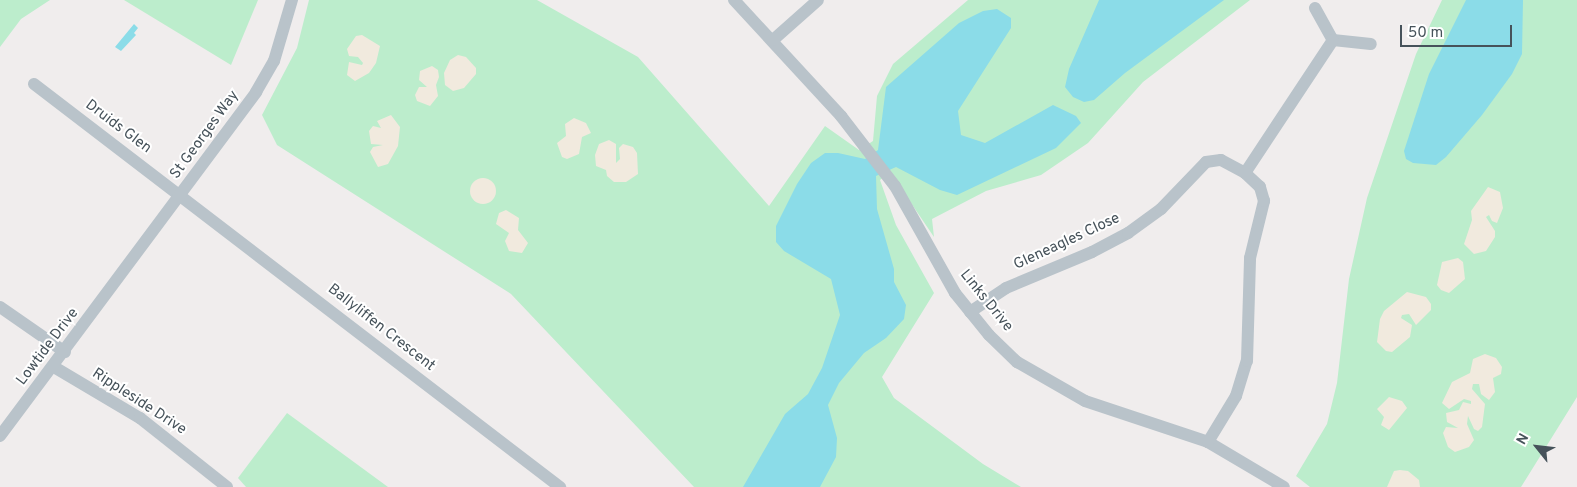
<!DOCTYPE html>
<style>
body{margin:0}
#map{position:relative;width:1577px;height:487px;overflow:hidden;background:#f0eded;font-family:Overpass,sans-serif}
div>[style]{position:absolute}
.green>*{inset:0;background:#bcedcc}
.sand>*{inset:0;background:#f1eade}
.round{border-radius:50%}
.water>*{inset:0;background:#8bdce8}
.street>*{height:12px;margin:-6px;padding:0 6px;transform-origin:6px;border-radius:6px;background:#b9c3ca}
span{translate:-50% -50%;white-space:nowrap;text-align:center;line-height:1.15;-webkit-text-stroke:4px #fff;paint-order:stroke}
.street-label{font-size:15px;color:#46525a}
.north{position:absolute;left:1512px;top:422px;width:50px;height:50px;-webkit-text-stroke:4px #fff;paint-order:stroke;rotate:299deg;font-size:14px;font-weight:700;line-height:20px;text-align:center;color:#46525a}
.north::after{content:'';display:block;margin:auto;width:18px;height:22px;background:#46525a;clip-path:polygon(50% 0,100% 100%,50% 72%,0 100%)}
.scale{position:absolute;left:1400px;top:25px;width:112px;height:22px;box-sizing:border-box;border:2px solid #46525a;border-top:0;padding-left:6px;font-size:15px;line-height:18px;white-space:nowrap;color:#46525a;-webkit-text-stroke:4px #fff;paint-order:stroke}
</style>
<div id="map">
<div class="green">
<i style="clip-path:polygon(0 0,50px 0,21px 19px,0 47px)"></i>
<i style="clip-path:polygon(124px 0,258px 0,231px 65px)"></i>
<i style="clip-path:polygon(309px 0,537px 0,638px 57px,769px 206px,825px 126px,859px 150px,873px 141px,877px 96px,893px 64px,968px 0,1250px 0,1143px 82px,1088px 143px,1041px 175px,986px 191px,932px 219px,934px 237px,890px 172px,880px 180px,896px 225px,934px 293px,882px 377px,894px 398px,983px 464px,1021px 487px,694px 487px,511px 294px,277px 145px,262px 115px,297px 48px)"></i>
<i style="clip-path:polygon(1442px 0,1577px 0,1577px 397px,1521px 487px,1310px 487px,1296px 476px,1327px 424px,1337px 383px,1349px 279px,1367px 198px,1416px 54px)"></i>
<i style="clip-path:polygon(287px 413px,388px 487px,246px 487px,238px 478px)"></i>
</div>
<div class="sand">
<i style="clip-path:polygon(362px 35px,380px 46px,376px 63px,369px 73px,355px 81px,347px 75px,349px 62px,362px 65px,363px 63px,358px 57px,349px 56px,347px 49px,356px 36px)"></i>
<i style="clip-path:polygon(458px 55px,466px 57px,476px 68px,476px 74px,464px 88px,453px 91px,445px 85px,444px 73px,450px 60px)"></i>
<i style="clip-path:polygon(432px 66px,438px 70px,439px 77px,436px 85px,438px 96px,430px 106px,417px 101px,415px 95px,419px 87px,427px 87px,419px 80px,420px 71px)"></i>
<i style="clip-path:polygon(391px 115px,400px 127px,398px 146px,388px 164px,378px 167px,370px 152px,373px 147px,383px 145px,371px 144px,369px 131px,373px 126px,381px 128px,377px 121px)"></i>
<i style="clip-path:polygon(574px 118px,586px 123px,591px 133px,582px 137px,579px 154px,567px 159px,562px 157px,557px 143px,566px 136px,565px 124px)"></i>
<i style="clip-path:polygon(609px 140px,616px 144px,616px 163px,620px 159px,619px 148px,623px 144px,633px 147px,637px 153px,638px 174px,626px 182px,614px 182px,607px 176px,606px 170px,596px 166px,595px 155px,599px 144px)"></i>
<i class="round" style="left:470px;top:178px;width:26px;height:26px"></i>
<i style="clip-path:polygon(1488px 187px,1500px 192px,1503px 208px,1497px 223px,1492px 221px,1489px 215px,1486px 217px,1495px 231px,1495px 237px,1486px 251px,1474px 254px,1464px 244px,1472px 220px,1471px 211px)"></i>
<i style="clip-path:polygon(506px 210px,519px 218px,518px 230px,528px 243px,522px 253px,509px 251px,505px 241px,509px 233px,496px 224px,499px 213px)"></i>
<i style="clip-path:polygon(1458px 258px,1463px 262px,1465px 279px,1449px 293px,1441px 290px,1437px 285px,1442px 262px)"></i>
<i style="clip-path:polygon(1407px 292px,1426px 297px,1431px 304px,1431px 310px,1416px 325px,1409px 314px,1402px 315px,1401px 318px,1412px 325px,1410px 337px,1392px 352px,1386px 351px,1377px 342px,1380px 319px,1384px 311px)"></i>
<i style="clip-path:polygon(1485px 354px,1496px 358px,1502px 367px,1501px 374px,1493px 378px,1495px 392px,1489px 400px,1481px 394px,1479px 384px,1473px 384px,1472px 389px,1485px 404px,1482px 427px,1478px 431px,1474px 429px,1468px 416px,1467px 424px,1474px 440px,1469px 447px,1455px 452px,1448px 447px,1443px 433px,1446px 427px,1458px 428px,1447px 422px,1446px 413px,1459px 410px,1463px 402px,1471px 404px,1471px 401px,1464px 399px,1449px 409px,1442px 403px,1452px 382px,1470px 373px,1473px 359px)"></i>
<i style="clip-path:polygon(1389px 397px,1402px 401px,1407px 408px,1389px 430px,1381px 425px,1384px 417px,1377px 409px)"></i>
<i style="clip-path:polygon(1400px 470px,1408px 471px,1419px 480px,1420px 487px,1387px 487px,1394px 471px)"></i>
</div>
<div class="water">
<i style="clip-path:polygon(1099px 0,1224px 0,1125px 73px,1094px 100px,1084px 102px,1073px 97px,1065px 87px,1069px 69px)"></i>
<i style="clip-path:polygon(1466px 0,1523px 0,1522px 54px,1512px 74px,1482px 115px,1446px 157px,1436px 165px,1413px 163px,1406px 159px,1404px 151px,1429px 74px)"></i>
<i style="clip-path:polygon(997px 9px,1011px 18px,1011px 28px,958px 111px,961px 135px,985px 143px,1053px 105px,1076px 116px,1081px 123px,1056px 148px,957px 195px,940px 190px,896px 167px,876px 176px,877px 209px,894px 269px,894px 282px,906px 305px,904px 319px,886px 338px,864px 353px,839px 383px,828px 405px,837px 438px,836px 457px,820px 487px,743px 487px,785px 414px,808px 394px,822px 368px,840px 315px,831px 279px,784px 251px,776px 242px,776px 226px,797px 184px,811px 163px,825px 153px,838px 153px,865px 159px,878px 150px,886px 87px,959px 23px,983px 11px)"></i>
<i style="clip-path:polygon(134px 24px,138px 28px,134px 33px,136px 35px,121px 51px,115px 47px)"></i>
</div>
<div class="street">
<i style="left:734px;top:0;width:158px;rotate:47.3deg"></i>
<i style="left:841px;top:116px;width:88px;rotate:52.4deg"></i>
<i style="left:895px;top:186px;width:123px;rotate:60.7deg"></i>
<i style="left:955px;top:293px;width:54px;rotate:51deg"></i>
<i style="left:989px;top:335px;width:39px;rotate:44deg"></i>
<i style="left:1017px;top:362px;width:78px;rotate:29.8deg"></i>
<i style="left:1085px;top:401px;width:130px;rotate:18.4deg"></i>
<i style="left:1208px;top:442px;width:88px;rotate:30.6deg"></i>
<i style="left:1315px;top:8px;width:37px;rotate:61deg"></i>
<i style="left:1333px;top:40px;width:38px;rotate:6deg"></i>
<i style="left:773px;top:40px;width:60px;rotate:-41.6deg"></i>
<i style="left:34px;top:84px;width:663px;rotate:37.46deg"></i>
<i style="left:0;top:307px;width:79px;rotate:34.7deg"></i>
<i style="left:970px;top:312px;width:43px;rotate:-33.7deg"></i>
<i style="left:1006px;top:288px;width:93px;rotate:-22.7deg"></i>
<i style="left:1092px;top:252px;width:41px;rotate:-27.8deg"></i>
<i style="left:1128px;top:233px;width:41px;rotate:-36deg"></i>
<i style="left:1161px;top:209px;width:65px;rotate:-46.2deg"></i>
<i style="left:1206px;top:162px;width:15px;rotate:-8deg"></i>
<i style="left:1221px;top:160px;width:27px;rotate:28deg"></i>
<i style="left:1245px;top:173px;width:159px;rotate:-56.5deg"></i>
<i style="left:54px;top:367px;width:100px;rotate:30.7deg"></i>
<i style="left:140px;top:418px;width:111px;rotate:38.4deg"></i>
<i style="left:0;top:436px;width:429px;rotate:-53.3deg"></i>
<i style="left:256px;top:92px;width:36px;rotate:-60deg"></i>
<i style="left:274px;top:61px;width:64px;rotate:-73.6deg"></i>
<i style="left:1208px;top:442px;width:54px;rotate:-58.7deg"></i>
<i style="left:1236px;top:396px;width:37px;rotate:-73deg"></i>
<i style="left:1247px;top:361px;width:103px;rotate:-88.3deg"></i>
<i style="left:1250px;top:258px;width:59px;rotate:-76.2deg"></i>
<i style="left:1264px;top:201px;width:15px;rotate:-106deg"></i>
<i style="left:1260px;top:187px;width:21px;rotate:-137deg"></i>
</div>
<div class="street-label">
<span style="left:118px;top:127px;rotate:37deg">Druids Glen</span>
<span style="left:205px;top:135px;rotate:-54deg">St Georges Way</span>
<span style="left:1067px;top:242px;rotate:-25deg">Gleneagles Close</span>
<span style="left:986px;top:301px;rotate:51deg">Links Drive</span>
<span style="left:381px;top:328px;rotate:38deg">Ballyliffen Crescent</span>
<span style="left:48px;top:347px;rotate:-53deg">Lowtide Drive</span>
<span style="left:139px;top:402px;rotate:33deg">Rippleside Drive</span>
</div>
<div class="north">N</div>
<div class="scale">50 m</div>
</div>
